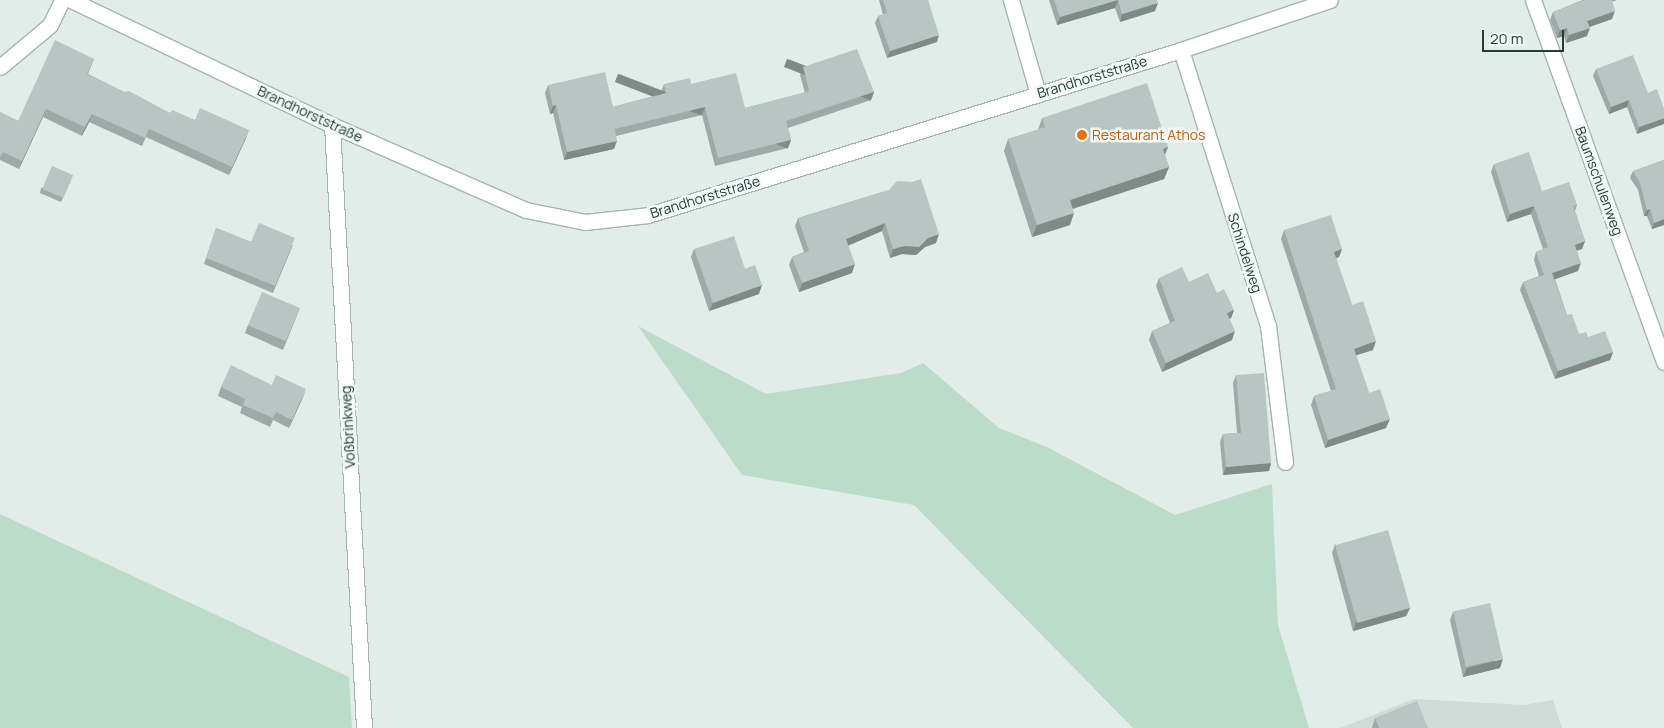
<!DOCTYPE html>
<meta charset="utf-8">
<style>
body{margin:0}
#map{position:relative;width:1664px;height:728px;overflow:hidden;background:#e2ece9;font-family:Manrope,sans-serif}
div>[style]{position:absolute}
.built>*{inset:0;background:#d0dbd8}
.green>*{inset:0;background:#bbdcca}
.roads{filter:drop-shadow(1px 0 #a5b4b1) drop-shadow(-1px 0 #a5b4b1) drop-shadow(0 1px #a5b4b1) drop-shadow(0 -1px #a5b4b1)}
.minor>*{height:15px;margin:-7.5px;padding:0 7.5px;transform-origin:7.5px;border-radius:7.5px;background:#fff}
.wall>*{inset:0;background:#9daaa7}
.shaded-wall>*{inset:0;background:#808b88;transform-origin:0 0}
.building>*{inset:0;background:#b7c6c2;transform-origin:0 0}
.dots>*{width:14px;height:14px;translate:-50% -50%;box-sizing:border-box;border:2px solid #f2f8f6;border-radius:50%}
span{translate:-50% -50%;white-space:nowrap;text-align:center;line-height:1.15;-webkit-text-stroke:5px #f2f8f6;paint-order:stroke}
.street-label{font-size:14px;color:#223c3a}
.food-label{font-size:14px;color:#c56008}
.left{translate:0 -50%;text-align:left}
.scale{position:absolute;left:1482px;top:30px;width:82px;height:22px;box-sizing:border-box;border:2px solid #223c3a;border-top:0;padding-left:6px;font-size:15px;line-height:18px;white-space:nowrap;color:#223c3a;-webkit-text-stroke:4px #f2f8f6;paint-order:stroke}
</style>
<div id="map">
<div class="built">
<i style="clip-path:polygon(1414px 699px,1524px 705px,1553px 700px,1562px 728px,1340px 728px)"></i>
</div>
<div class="green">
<i style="clip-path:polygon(638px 326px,766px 394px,901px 373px,923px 363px,999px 428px,1047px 447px,1175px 515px,1272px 484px,1278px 625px,1309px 728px,1133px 728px,914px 505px,742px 475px)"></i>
<i style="clip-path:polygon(0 514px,349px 677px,352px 728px,0 728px)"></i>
</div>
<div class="roads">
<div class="minor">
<i style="left:71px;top:0;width:289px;rotate:25.6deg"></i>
<i style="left:332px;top:125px;width:212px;rotate:23.7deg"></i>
<i style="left:526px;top:210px;width:60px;rotate:11.5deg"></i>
<i style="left:585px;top:222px;width:63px;rotate:-6.3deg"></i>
<i style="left:648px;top:215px;width:558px;rotate:-17.2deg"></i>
<i style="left:1181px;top:50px;width:157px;rotate:-18.6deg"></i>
<i style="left:1011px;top:0;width:98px;rotate:74deg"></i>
<i style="left:1533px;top:0;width:385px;rotate:70.1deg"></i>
<i style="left:1181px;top:50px;width:289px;rotate:72.5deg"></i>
<i style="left:1268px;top:326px;width:137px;rotate:82.9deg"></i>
<i style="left:0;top:67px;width:65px;rotate:-40deg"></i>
<i style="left:50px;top:25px;width:28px;rotate:-64deg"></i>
<i style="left:332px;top:125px;width:604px;rotate:86.96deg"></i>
</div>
</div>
<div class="wall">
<i style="clip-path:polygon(879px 0,928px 0,937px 42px,887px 58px,875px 23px,878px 16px,883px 15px)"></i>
<i style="clip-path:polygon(1049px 0,1157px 0,1155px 11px,1120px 22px,1115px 8px,1057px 25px)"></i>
<i style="clip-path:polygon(1583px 0,1617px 0,1612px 2px,1612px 19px,1589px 27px,1587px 36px,1566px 43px,1564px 36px,1557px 38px,1550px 20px,1553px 12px)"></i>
<i style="clip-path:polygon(94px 59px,88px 74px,124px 92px,170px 113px,195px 120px,246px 138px,229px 175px,146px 137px,142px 146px,89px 122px,82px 136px,43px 117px,19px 169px,0 160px,0 112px,18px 121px)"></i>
<i style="clip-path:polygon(803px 67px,874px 92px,871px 100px,788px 128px,791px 140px,788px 148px,715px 166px,702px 115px,616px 136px,614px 149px,564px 160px,553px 113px,550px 114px,545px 93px,548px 85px,613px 107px,661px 94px,661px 92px,664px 84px,691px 84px,745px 108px,805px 93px,800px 75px)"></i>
<i style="clip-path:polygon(1596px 69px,1648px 93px,1664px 109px,1637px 134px,1627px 107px,1609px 114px,1593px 76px)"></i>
<i style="clip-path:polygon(1042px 118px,1168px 147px,1165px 155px,1169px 167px,1164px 179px,1073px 209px,1070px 225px,1032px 237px,1004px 151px,1008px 139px,1038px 130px)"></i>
<i style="clip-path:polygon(1664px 160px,1664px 225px,1652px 229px,1647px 216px,1644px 216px,1638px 190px,1630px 178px,1633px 171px)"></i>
<i style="clip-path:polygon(1494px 164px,1542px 191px,1577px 205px,1575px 211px,1585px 241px,1582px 249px,1577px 251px,1578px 271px,1555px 279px,1567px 315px,1579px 334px,1588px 337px,1613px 352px,1610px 360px,1555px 379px,1520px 290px,1523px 282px,1539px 276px,1534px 260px,1536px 252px,1543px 249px,1531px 214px,1507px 222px,1491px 172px)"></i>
<i style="clip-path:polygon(71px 180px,61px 202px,40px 193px,41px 188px)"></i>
<i style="clip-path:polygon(889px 190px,936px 243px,925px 247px,916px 255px,902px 254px,890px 258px,882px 231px,848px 245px,852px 273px,799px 292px,789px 265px,792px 257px,804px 252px,795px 226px,798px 218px)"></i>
<i style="clip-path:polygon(216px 228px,251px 242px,293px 245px,273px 293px,204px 264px)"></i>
<i style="clip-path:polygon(1284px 230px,1342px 249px,1339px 257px,1336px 258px,1352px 305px,1373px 350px,1356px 355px,1369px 393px,1386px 428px,1325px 448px,1311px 405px,1314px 396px,1331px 391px,1281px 239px)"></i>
<i style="clip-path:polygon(694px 249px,745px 269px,759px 294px,709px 311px,691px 257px)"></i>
<i style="clip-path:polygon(1159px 278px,1189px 282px,1217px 293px,1234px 310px,1231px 318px,1229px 319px,1232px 340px,1162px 372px,1149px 340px,1152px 331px,1170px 323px,1156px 286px)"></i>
<i style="clip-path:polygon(300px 308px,283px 350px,245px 333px,248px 325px)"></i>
<i style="clip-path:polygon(1236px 375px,1271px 463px,1269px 471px,1223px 475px,1220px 442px,1223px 434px,1237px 433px,1233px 383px)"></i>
<i style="clip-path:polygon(272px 385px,303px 397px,289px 428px,273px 420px,270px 427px,240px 413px,242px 407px,218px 396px,221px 387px)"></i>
<i style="clip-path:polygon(1335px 544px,1410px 608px,1406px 616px,1353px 631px,1332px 553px)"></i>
<i style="clip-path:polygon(1453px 612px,1500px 668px,1463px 677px,1450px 620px)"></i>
<i style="clip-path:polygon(1375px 718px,1428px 728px,1372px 728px)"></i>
</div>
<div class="shaded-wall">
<i style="clip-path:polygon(1118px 0,1115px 8px,1057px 25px,1060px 17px)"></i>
<i style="clip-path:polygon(1158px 3px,1155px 11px,1120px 22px,1122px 14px)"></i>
<i style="clip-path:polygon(1615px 11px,1612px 19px,1584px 29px,1587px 21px)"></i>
<i style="clip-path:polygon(1567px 28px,1564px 36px,1557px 38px,1560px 30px)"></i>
<i style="clip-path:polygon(1590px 28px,1587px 36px,1566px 43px,1569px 35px)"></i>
<i style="clip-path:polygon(939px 35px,937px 42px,887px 58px,890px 51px)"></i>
<i style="left:874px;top:92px;width:9px;height:93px;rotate:111deg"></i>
<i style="clip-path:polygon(1629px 100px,1627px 107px,1609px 114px,1611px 107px)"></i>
<i style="clip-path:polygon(556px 105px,553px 113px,550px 114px,553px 106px)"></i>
<i style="left:705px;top:107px;width:9px;height:93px;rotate:111deg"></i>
<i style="clip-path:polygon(46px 109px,43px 117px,19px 169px,22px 161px)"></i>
<i style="clip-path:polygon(92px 114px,89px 122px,82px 136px,85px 127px)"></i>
<i style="clip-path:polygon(1664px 118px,1664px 124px,1637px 134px,1639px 127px)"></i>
<i style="clip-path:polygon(249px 130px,246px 138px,229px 175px,232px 167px)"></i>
<i style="left:791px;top:140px;width:9px;height:75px;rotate:111deg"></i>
<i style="clip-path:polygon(617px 141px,614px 149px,564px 160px,567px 152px)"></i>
<i style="clip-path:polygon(1168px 147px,1163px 159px,1163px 149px)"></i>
<i style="clip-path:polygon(1169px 167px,1164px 179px,1065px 211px,1070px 200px)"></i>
<i style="clip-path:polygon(1534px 206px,1531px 214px,1507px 222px,1510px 214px)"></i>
<i style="clip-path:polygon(1650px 209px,1647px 216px,1644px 216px,1647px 210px)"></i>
<i style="clip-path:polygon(1074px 213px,1070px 225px,1032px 237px,1037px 225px)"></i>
<i style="clip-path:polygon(1664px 219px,1664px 225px,1652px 229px,1654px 223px)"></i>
<i style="clip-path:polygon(885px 223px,882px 231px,843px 248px,846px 239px)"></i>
<i style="clip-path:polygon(939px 234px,936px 243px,925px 247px,916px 255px,902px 254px,890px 258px,893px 249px)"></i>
<i style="clip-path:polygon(1585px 241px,1582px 249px,1572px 252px,1575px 245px)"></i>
<i style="clip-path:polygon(1342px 249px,1339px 257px,1330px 260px,1334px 252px)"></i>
<i style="clip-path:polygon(1581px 263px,1578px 271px,1550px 281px,1552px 273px)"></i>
<i style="clip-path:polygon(855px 264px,852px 273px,799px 292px,802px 283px)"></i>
<i style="clip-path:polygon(762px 285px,759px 294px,709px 311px,713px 303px)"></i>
<i style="clip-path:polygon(1234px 310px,1231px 318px,1224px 322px,1227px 313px)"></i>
<i style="clip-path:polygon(1235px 331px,1232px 340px,1162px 372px,1166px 363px)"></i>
<i style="clip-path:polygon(1376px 341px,1373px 350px,1351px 357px,1354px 349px)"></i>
<i style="clip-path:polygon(1613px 352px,1610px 360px,1555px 379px,1558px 371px)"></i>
<i style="clip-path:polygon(306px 389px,303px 397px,289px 428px,292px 420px)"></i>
<i style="clip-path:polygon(1390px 419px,1386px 428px,1325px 448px,1328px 440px)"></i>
<i style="clip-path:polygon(1271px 463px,1269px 471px,1223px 475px,1226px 467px)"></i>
<i style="clip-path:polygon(1410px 608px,1406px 616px,1353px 631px,1356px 622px)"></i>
<i style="clip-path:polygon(1503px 659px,1500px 668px,1463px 677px,1467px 668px)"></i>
</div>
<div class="building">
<i style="clip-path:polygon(883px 0,928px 0,939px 35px,890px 51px,878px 16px,887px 13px)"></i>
<i style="clip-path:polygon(1054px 0,1118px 0,1060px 17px)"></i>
<i style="clip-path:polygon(1118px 0,1157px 0,1158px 3px,1122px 14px)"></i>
<i style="clip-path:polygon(1585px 0,1612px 0,1615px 11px,1587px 21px,1590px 28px,1569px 35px,1567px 28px,1560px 30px,1553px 12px)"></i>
<i style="clip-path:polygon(55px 40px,94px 59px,87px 74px,124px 92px,129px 91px,170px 113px,172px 110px,195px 120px,200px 108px,249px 130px,232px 167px,149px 129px,145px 138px,92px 114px,85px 127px,46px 109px,22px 161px,3px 152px,0 157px,0 112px,18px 121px)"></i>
<i style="clip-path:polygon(857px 49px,874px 92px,786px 121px,791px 140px,718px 158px,705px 107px,615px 129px,617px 141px,567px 152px,556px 105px,553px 106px,548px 85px,605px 72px,613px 107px,666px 93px,664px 84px,690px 78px,691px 84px,736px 73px,745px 108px,809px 91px,803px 67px)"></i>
<i style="clip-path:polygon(1633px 55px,1648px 93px,1657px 89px,1664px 109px,1664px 118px,1639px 127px,1629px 100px,1611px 107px,1596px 69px)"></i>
<i style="clip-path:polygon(1147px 83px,1168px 147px,1163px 149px,1169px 167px,1070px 200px,1074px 213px,1037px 225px,1008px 139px,1045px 127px,1042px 118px)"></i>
<i style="clip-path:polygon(1529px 152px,1542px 191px,1569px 182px,1577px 205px,1573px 206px,1585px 241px,1575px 245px,1581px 263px,1552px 273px,1567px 315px,1572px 314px,1579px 334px,1586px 332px,1588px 337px,1605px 331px,1613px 352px,1558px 371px,1523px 282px,1544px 275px,1536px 252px,1548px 247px,1534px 206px,1510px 214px,1494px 164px)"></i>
<i style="clip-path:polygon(1664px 160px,1664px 219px,1654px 223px,1650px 209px,1647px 210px,1640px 183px,1633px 171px)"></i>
<i style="left:52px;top:166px;width:23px;height:25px;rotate:23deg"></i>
<i style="clip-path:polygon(921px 179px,939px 234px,928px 238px,919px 247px,905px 246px,893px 249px,885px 223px,846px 239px,855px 264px,802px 283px,792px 257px,809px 251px,798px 218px,889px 190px,897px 181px,912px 182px)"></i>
<i style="clip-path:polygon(1331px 215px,1342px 249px,1334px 252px,1352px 305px,1363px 301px,1376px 341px,1354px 349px,1369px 393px,1380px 389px,1390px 419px,1328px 440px,1314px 396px,1336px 389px,1284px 230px)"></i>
<i style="clip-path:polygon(259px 223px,295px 238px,275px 286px,206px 258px,216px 228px,251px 242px)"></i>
<i style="clip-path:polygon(734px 236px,745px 269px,755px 265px,762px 285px,713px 303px,694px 249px)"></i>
<i style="clip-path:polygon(1182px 267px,1189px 282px,1208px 273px,1217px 293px,1224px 289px,1234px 310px,1227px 313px,1235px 331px,1166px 363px,1152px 331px,1175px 321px,1159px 278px)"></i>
<i style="left:262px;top:292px;width:41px;height:36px;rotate:23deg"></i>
<i style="clip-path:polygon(231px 365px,272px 385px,276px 375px,306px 389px,292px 420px,276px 412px,273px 418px,243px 405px,245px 399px,221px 387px)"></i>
<i style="clip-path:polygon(1264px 373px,1271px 463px,1226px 467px,1223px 434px,1241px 433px,1236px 375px)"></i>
<i style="left:1388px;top:530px;width:81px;height:55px;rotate:74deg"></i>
<i style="left:1490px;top:603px;width:57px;height:38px;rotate:77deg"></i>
<i style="clip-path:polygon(1417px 701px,1428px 728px,1379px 728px,1375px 718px)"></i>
</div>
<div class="dots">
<i style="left:1082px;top:135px;background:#e8710a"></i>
</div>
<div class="street-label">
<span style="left:1092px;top:77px;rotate:-17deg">Brandhorststraße</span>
<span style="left:310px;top:114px;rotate:25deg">Brandhorststraße</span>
<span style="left:1599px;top:181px;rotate:70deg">Baumschulenweg</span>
<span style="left:705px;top:197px;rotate:-17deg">Brandhorststraße</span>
<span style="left:1245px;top:253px;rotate:72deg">Schindelweg</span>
<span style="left:348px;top:427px;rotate:-93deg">Voßbrinkweg</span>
</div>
<div class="food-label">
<span class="left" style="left:1092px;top:135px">Restaurant Athos</span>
</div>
<div class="scale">20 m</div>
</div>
